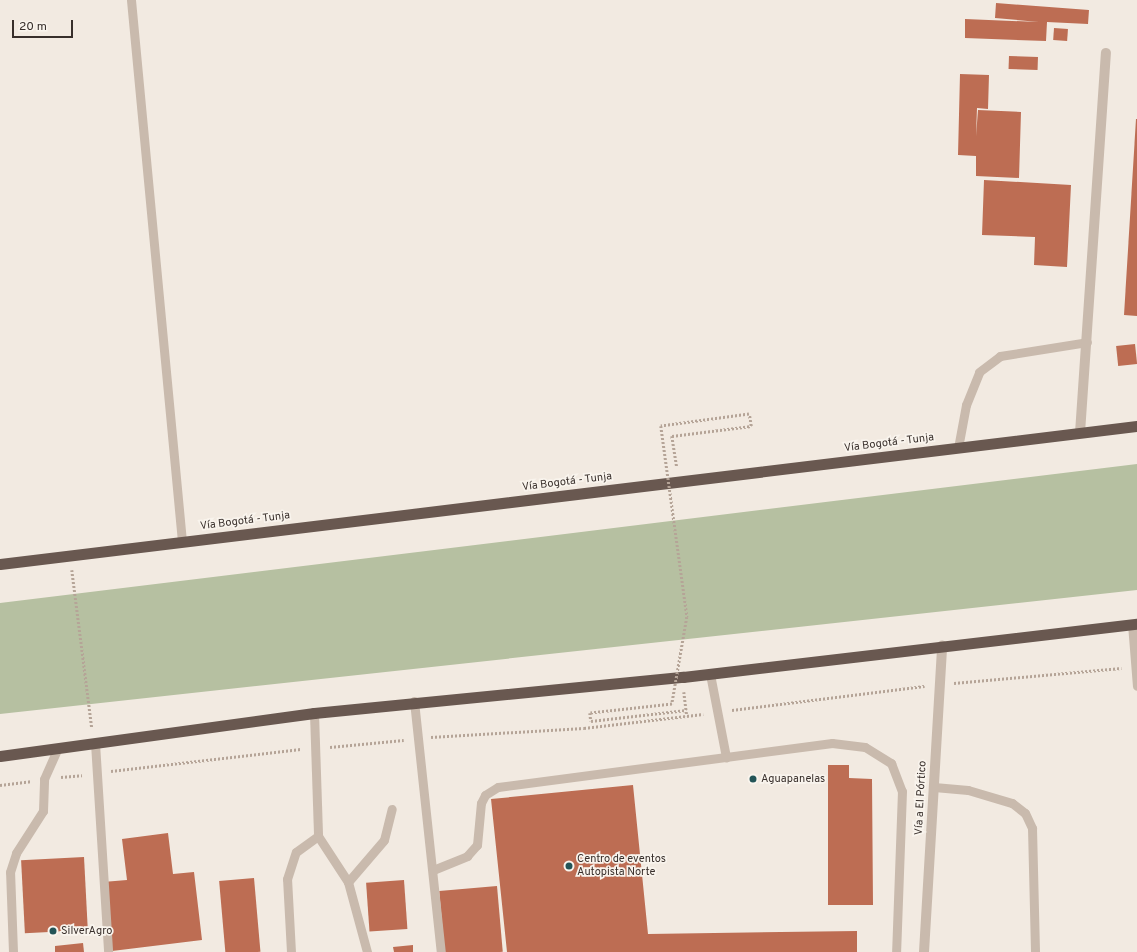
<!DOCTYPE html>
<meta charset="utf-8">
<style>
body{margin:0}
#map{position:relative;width:1137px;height:952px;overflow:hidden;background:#f2eae1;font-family:Overpass,sans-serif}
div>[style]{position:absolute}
.green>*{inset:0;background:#b6c0a1}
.building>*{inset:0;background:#bd6d53;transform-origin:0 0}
.path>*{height:2.5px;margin-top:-1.25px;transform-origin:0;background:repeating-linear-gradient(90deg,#b5a497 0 2px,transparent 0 4px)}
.service>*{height:9px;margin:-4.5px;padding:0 4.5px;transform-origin:4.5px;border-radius:4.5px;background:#c9baad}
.minor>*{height:10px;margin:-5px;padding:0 5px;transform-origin:5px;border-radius:5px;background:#c9baad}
.trunk>*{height:11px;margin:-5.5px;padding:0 5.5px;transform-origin:5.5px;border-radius:5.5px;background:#695850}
.path-bridge>*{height:2.5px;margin-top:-1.25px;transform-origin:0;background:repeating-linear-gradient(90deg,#b5a497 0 2px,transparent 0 4px)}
.dots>*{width:11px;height:11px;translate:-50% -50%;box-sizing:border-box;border:2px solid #f9f4ed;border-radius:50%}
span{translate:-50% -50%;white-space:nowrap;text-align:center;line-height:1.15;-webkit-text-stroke:3.5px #f9f4ed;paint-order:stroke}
.street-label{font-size:11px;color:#382f2b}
.poi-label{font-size:11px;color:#382f2b}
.left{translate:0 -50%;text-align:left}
.scale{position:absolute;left:12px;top:20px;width:61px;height:18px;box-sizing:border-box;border:2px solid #382f2b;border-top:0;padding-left:5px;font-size:12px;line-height:14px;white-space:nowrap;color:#382f2b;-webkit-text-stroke:3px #f9f4ed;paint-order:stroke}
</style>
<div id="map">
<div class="green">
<i style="clip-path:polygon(1137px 464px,1137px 590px,0 714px,0 603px)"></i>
</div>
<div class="building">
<i style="clip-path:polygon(996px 3px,1089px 10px,1088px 24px,1047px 22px,1046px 41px,965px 38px,965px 19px,1039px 22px,995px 18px)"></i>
<i style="left:1054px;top:28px;width:14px;height:12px;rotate:4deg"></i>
<i style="left:1009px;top:56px;width:29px;height:13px;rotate:2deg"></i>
<i style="clip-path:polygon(960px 74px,989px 75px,988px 109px,977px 108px,976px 136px,978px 110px,1021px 112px,1019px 178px,976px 176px,976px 156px,958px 155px)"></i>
<i style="clip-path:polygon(1136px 119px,1137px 119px,1137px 316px,1124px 315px)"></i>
<i style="clip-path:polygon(984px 180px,1071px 185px,1067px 267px,1034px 265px,1035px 237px,982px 235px)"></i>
<i style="left:1135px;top:344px;width:20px;height:19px;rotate:84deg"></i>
<i style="clip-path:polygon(828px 765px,849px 765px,849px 778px,872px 779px,873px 905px,828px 905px)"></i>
<i style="clip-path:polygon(633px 785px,648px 934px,857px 931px,857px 952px,507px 952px,491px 799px)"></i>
<i style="clip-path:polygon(168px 833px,173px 874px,194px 872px,202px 940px,112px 951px,103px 882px,127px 880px,122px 839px)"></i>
<i style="left:84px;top:857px;width:73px;height:63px;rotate:87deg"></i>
<i style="left:254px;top:878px;width:74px;height:35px;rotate:85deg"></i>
<i style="left:404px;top:880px;width:49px;height:38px;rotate:86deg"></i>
<i style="left:497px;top:886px;width:66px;height:58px;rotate:85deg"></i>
<i style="clip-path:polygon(83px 943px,84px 952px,55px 952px,55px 946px)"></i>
<i style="clip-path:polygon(413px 945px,413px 952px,394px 952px,393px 947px)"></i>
</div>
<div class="path">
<i style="left:672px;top:436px;width:31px;rotate:81deg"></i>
<i style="left:72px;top:570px;width:159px;rotate:82.8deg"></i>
<i style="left:954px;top:683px;width:168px;rotate:-5.1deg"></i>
<i style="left:684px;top:692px;width:24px;rotate:83deg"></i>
<i style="left:732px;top:710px;width:194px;rotate:-7.1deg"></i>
<i style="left:431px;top:737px;width:153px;rotate:-3.4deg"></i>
<i style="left:584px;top:728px;width:120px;rotate:-6.7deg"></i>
<i style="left:330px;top:747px;width:74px;rotate:-5.4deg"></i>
<i style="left:111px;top:771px;width:191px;rotate:-6.6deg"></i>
<i style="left:61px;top:777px;width:21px;rotate:-5deg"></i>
<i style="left:0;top:785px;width:31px;rotate:-7deg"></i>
</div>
<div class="service">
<i style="left:131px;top:0;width:544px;rotate:84.62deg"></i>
<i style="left:958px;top:448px;width:44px;rotate:-79.5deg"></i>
<i style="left:966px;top:405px;width:35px;rotate:-68deg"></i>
<i style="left:979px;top:372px;width:26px;rotate:-37deg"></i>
<i style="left:1000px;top:356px;width:88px;rotate:-9.1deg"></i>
<i style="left:1132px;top:624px;width:62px;rotate:85.4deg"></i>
<i style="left:710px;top:674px;width:85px;rotate:79.1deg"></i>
<i style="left:414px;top:701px;width:252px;rotate:83.9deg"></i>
<i style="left:314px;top:713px;width:123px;rotate:88.1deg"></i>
<i style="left:318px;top:836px;width:55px;rotate:56.9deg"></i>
<i style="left:348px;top:882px;width:73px;rotate:74.8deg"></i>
<i style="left:95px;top:743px;width:209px;rotate:86.4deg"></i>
<i style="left:934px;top:787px;width:34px;rotate:5deg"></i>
<i style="left:968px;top:790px;width:46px;rotate:16.5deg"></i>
<i style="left:1012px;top:803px;width:16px;rotate:38deg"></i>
<i style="left:1025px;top:813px;width:17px;rotate:65deg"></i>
<i style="left:1032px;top:828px;width:124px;rotate:88.6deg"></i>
<i style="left:433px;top:870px;width:37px;rotate:-22deg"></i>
<i style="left:467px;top:856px;width:15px;rotate:-48deg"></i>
<i style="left:477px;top:845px;width:42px;rotate:-84.6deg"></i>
<i style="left:481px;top:803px;width:9px;rotate:-63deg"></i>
<i style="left:485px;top:795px;width:15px;rotate:-32deg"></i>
<i style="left:498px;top:787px;width:337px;rotate:-7.5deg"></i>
<i style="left:832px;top:743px;width:33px;rotate:7deg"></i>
<i style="left:865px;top:747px;width:31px;rotate:32deg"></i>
<i style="left:891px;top:763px;width:30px;rotate:69deg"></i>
<i style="left:902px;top:791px;width:161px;rotate:92.1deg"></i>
<i style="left:348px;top:882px;width:55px;rotate:-49.4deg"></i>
<i style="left:384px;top:840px;width:32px;rotate:-76deg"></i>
<i style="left:13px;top:952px;width:80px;rotate:-92.1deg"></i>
<i style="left:10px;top:872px;width:20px;rotate:-72deg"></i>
<i style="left:16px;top:853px;width:50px;rotate:-57.3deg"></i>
<i style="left:43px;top:811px;width:32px;rotate:-88deg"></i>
<i style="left:44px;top:779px;width:34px;rotate:-66deg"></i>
<i style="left:291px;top:952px;width:73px;rotate:-93.1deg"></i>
<i style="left:287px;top:879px;width:28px;rotate:-72deg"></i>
<i style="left:296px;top:852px;width:27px;rotate:-36deg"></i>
</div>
<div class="minor">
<i style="left:1080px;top:433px;width:381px;rotate:-86.1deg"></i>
<i style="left:924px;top:952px;width:307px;rotate:-86.6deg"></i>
</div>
<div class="trunk">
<i style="left:0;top:564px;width:1145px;rotate:-6.92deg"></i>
<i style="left:0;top:756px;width:317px;rotate:-7.8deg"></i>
<i style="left:314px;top:713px;width:371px;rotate:-5.6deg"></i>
<i style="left:683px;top:677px;width:457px;rotate:-6.7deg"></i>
</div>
<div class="path-bridge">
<i style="left:672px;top:436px;width:80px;rotate:-7.2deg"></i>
<i style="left:751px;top:426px;width:12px;rotate:-99deg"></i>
<i style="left:749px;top:414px;width:89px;rotate:172.2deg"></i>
<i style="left:661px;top:426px;width:193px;rotate:82.2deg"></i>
<i style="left:687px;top:617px;width:88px;rotate:99.8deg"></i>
<i style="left:672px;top:704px;width:82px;rotate:173.7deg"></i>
<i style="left:590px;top:713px;width:8px;rotate:83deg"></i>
<i style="left:591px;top:721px;width:96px;rotate:-6.6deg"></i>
</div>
<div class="dots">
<i style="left:753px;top:779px;background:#235457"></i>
<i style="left:569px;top:866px;background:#235457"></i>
<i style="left:53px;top:931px;background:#235457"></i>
</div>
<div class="street-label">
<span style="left:889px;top:443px;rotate:-7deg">Vía Bogotá - Tunja</span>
<span style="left:567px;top:482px;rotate:-7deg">Vía Bogotá - Tunja</span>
<span style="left:245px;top:521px;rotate:-7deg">Vía Bogotá - Tunja</span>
<span style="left:921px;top:798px;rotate:-87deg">Vía a El Pórtico</span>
</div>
<div class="poi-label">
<span class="left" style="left:761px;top:779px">Aguapanelas</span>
<span class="left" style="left:577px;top:866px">Centro de eventos<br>Autopista Norte</span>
<span class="left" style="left:61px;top:931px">SilverAgro</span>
</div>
<div class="scale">20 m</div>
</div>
